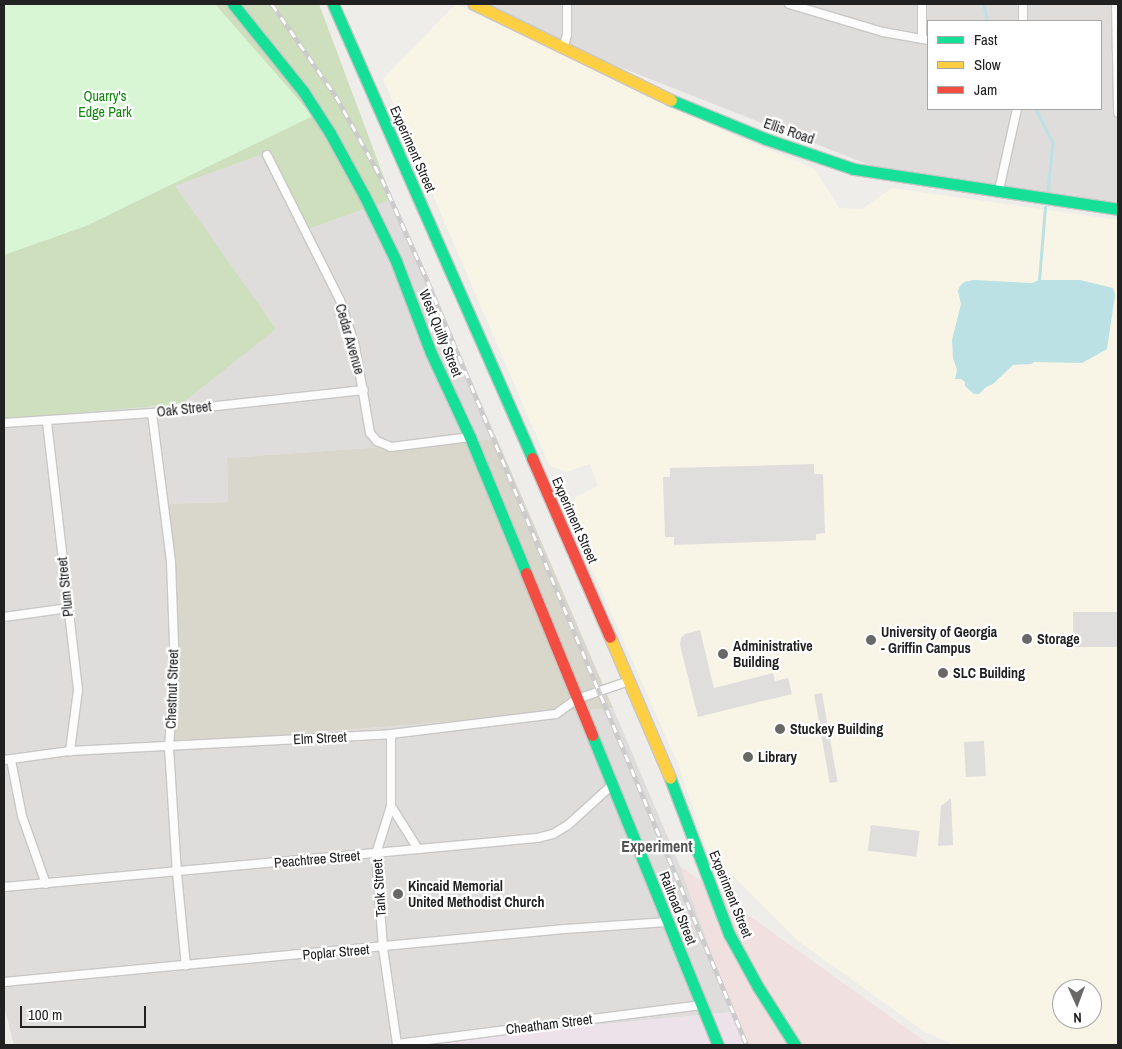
<!DOCTYPE html>
<style>
body{margin:0}
#map{position:relative;width:1122px;height:1049px;overflow:hidden;background:#efedea;font-family:"Archivo Narrow",sans-serif}
div>[style]{position:absolute}
.residential>*{inset:0;background:#dedddb}
.commercial>*{inset:0;background:#f1e0e0}
.industrial>*{inset:0;background:#ede1ea}
.education>*{inset:0;background:#f8f5e6}
.construction>*{inset:0;background:#d9d6cb}
.forest>*{inset:0;background:#cddfbd}
.park>*{inset:0;background:#d8f6d4}
.parking>*{inset:0;background:#dfdedd;transform-origin:0 0}
.water>*{inset:0;background:#bbe1e4}
.stream>*{height:2.5px;margin:-1.25px;padding:0 1.25px;transform-origin:1.25px;border-radius:1.25px;background:#bbe1e4}
.roads{filter:drop-shadow(1px 0 #c8c7c6) drop-shadow(-1px 0 #c8c7c6) drop-shadow(0 1px #c8c7c6) drop-shadow(0 -1px #c8c7c6)}
.street>*{height:8px;margin:-4px;padding:0 4px;transform-origin:4px;border-radius:4px;background:#fdfcfc}
.fast>*{height:11px;margin:-5.5px;padding:0 5.5px;transform-origin:5.5px;border-radius:5.5px;background:#16e098}
.slow>*{height:11px;margin:-5.5px;padding:0 5.5px;transform-origin:5.5px;border-radius:5.5px;background:#ffcf43}
.jam>*{height:11px;margin:-5.5px;padding:0 5.5px;transform-origin:5.5px;border-radius:5.5px;background:#f24e42}
.rail>*{height:4.5px;margin-top:-2.25px;transform-origin:0;background:repeating-linear-gradient(90deg,#fff 0 8px,#cbcbcb 0 16px);box-sizing:border-box;border-block:1px solid #cbcbcb}
.dots>*{width:14px;height:14px;translate:-50% -50%;box-sizing:border-box;border:2px solid #fff;border-radius:50%}
span{translate:-50% -50%;white-space:nowrap;text-align:center;line-height:1.15;-webkit-text-stroke:4.5px #fff;paint-order:stroke}
.park-label{font-size:14px;color:#0b8904}
.street-label{font-size:14px;color:#212121}
.poi-label{font-size:14px;color:#212121;font-weight:700}
.left{translate:0 -50%;text-align:left}
.quarter-label{font-size:16px;color:#545454;font-weight:700}
.frame{position:absolute;inset:0;border:5px solid #212121;pointer-events:none}
.legend{position:absolute;left:927px;top:20px;width:175px;height:90px;box-sizing:border-box;background:#fff;border:1px solid #a6a6a6;margin:0;padding:6px 9px;list-style:none;font-size:15px;color:#212121}
.legend li{display:flex;align-items:center;gap:10px;height:25px}
.legend b{width:25px;border:1px solid #a6a6a6}
.north{position:absolute;left:1052px;top:979px;width:50px;height:50px;box-sizing:border-box;background:#fff;border:1px solid #a6a6a6;border-radius:50%;rotate:178deg;font-size:14px;font-weight:700;line-height:20px;text-align:center;color:#212121}
.north::after{content:'';display:block;margin:auto;width:18px;height:22px;background:#696867;clip-path:polygon(50% 0,100% 100%,50% 72%,0 100%)}
.scale{position:absolute;left:20px;top:1006px;width:126px;height:22px;box-sizing:border-box;border:2px solid #212121;border-top:0;padding-left:6px;font-size:15px;line-height:18px;white-space:nowrap;color:#212121;-webkit-text-stroke:4px #fff;paint-order:stroke}
</style>
<div id="map">
<div class="residential">
<i style="clip-path:polygon(evenodd,485px 4px,1118px 4px,1118px 209px,1088px 210px,872px 166px,589px 55px,485px 4px,928px 21px,1101px 21px,1101px 109px,928px 109px,928px 21px)"></i>
<i style="clip-path:polygon(260px 155px,306px 230px,392px 199px,497px 439px,227px 458px,228px 502px,163px 504px,164px 557px,175px 619px,175px 744px,613px 708px,680px 866px,733px 1012px,379px 1045px,14px 1045px,4px 1006px,4px 419px,181px 404px,174px 186px)"></i>
</div>
<div class="commercial">
<i style="clip-path:polygon(680px 866px,927px 1043px,931px 1045px,745px 1045px)"></i>
</div>
<div class="industrial">
<i style="clip-path:polygon(733px 1012px,745px 1045px,379px 1045px)"></i>
</div>
<div class="education">
<i style="clip-path:polygon(evenodd,456px 4px,740px 138px,815px 169px,839px 208px,862px 209px,892px 188px,1118px 220px,1118px 1045px,954px 1045px,925px 1032px,797px 940px,707px 850px,678px 764px,568px 515px,576px 497px,598px 486px,590px 464px,566px 472px,549px 465px,383px 79px,456px 4px,1062px 989px,1092px 989px,1092px 1019px,1062px 1019px,1062px 989px)"></i>
</div>
<div class="construction">
<i style="clip-path:polygon(497px 439px,613px 708px,175px 744px,175px 619px,164px 557px,162px 504px,228px 502px,227px 458px)"></i>
</div>
<div class="forest">
<i style="clip-path:polygon(4px 4px,319px 4px,392px 199px,306px 230px,260px 155px,175px 186px,276px 329px,181px 404px,4px 419px)"></i>
</div>
<div class="park">
<i style="clip-path:polygon(4px 4px,215px 4px,313px 116px,86px 226px,4px 255px)"></i>
</div>
<div class="parking">
<i style="clip-path:polygon(814px 464px,814px 474px,823px 474px,825px 533px,816px 534px,816px 540px,674px 545px,674px 537px,665px 537px,663px 477px,670px 477px,670px 468px)"></i>
<i style="left:1118px;top:612px;width:35px;height:45px;rotate:90deg"></i>
<i style="clip-path:polygon(700px 630px,714px 688px,773px 673px,775px 681px,788px 678px,792px 694px,698px 717px,680px 645px,681px 638px,685px 634px)"></i>
<i style="left:822px;top:693px;width:90px;height:8px;rotate:80deg"></i>
<i style="left:984px;top:741px;width:35px;height:20px;rotate:87deg"></i>
<i style="clip-path:polygon(951px 798px,953px 845px,938px 846px,941px 806px)"></i>
<i style="left:871px;top:825px;width:49px;height:26px;rotate:7deg"></i>
</div>
<div class="water">
<i style="clip-path:polygon(974px 280px,1032px 283px,1039px 280px,1080px 280px,1113px 288px,1115px 295px,1107px 349px,1082px 363px,1034px 362px,1031px 364px,1013px 365px,993px 384px,986px 387px,979px 394px,974px 394px,965px 386px,965px 382px,961px 379px,955px 379px,957px 370px,953px 358px,952px 340px,961px 304px,958px 291px,960px 286px,964px 282px)"></i>
</div>
<div class="stream">
<i style="left:984px;top:4px;width:17px;rotate:80deg"></i>
<i style="left:1036px;top:109px;width:38px;rotate:63deg"></i>
<i style="left:1053px;top:143px;width:48px;rotate:95.9deg"></i>
<i style="left:1039px;top:280px;width:73px;rotate:-85.3deg"></i>
</div>
<div class="roads">
<div class="street">
<i style="left:789px;top:4px;width:98px;rotate:16.6deg"></i>
<i style="left:883px;top:32px;width:46px;rotate:10.1deg"></i>
<i style="left:922px;top:4px;width:35px;rotate:90deg"></i>
<i style="left:1023px;top:4px;width:17px;rotate:90deg"></i>
<i style="left:1116px;top:4px;width:109px;rotate:88.9deg"></i>
<i style="left:564px;top:47px;width:13px;rotate:-77deg"></i>
<i style="left:567px;top:34px;width:30px;rotate:-90deg"></i>
<i style="left:267px;top:155px;width:162px;rotate:63.3deg"></i>
<i style="left:340px;top:300px;width:48px;rotate:71.9deg"></i>
<i style="left:355px;top:346px;width:88px;rotate:80.2deg"></i>
<i style="left:370px;top:433px;width:11px;rotate:49deg"></i>
<i style="left:377px;top:441px;width:15px;rotate:23deg"></i>
<i style="left:391px;top:447px;width:80px;rotate:-7.2deg"></i>
<i style="left:999px;top:190px;width:83px;rotate:-77.5deg"></i>
<i style="left:152px;top:413px;width:150px;rotate:82.7deg"></i>
<i style="left:171px;top:562px;width:108px;rotate:87.9deg"></i>
<i style="left:175px;top:670px;width:77px;rotate:94.5deg"></i>
<i style="left:169px;top:747px;width:126px;rotate:86.4deg"></i>
<i style="left:177px;top:873px;width:93px;rotate:84.5deg"></i>
<i style="left:47px;top:422px;width:270px;rotate:83.4deg"></i>
<i style="left:78px;top:690px;width:62px;rotate:97.5deg"></i>
<i style="left:4px;top:423px;width:148px;rotate:-3.9deg"></i>
<i style="left:152px;top:413px;width:213px;rotate:-6.2deg"></i>
<i style="left:4px;top:617px;width:65px;rotate:-8deg"></i>
<i style="left:391px;top:734px;width:72px;rotate:90deg"></i>
<i style="left:391px;top:806px;width:50px;rotate:107.4deg"></i>
<i style="left:376px;top:854px;width:94px;rotate:85.7deg"></i>
<i style="left:383px;top:948px;width:97px;rotate:81.7deg"></i>
<i style="left:397px;top:1044px;width:307px;rotate:-7.3deg"></i>
<i style="left:4px;top:760px;width:67px;rotate:-7.8deg"></i>
<i style="left:70px;top:751px;width:321px;rotate:-3deg"></i>
<i style="left:391px;top:734px;width:166px;rotate:-6.9deg"></i>
<i style="left:556px;top:714px;width:26px;rotate:-36deg"></i>
<i style="left:577px;top:699px;width:55px;rotate:-19.1deg"></i>
<i style="left:11px;top:760px;width:57px;rotate:78.9deg"></i>
<i style="left:22px;top:816px;width:72px;rotate:70.6deg"></i>
<i style="left:391px;top:806px;width:51px;rotate:57.9deg"></i>
<i style="left:4px;top:887px;width:535px;rotate:-5.25deg"></i>
<i style="left:537px;top:838px;width:16px;rotate:-14deg"></i>
<i style="left:553px;top:834px;width:17px;rotate:-31deg"></i>
<i style="left:568px;top:825px;width:59px;rotate:-42.3deg"></i>
<i style="left:4px;top:982px;width:563px;rotate:-5.4deg"></i>
<i style="left:565px;top:929px;width:102px;rotate:-3.9deg"></i>
</div>
<div class="fast">
<i style="left:233px;top:4px;width:112px;rotate:51.2deg"></i>
<i style="left:303px;top:91px;width:50px;rotate:57.3deg"></i>
<i style="left:330px;top:133px;width:71px;rotate:61.3deg"></i>
<i style="left:364px;top:195px;width:73px;rotate:64.1deg"></i>
<i style="left:396px;top:261px;width:98px;rotate:69.2deg"></i>
<i style="left:431px;top:353px;width:93px;rotate:65.1deg"></i>
<i style="left:470px;top:437px;width:147px;rotate:67.6deg"></i>
<i style="left:333px;top:4px;width:496px;rotate:66.3deg"></i>
<i style="left:671px;top:100px;width:103px;rotate:22.3deg"></i>
<i style="left:766px;top:139px;width:93px;rotate:18.8deg"></i>
<i style="left:854px;top:169px;width:267px;rotate:8.6deg"></i>
<i style="left:592px;top:735px;width:335px;rotate:67.9deg"></i>
<i style="left:670px;top:778px;width:167px;rotate:69.3deg"></i>
<i style="left:729px;top:934px;width:60px;rotate:61.3deg"></i>
<i style="left:758px;top:987px;width:69px;rotate:57.5deg"></i>
</div>
<div class="slow">
<i style="left:474px;top:4px;width:219px;rotate:26deg"></i>
<i style="left:610px;top:637px;width:153px;rotate:66.9deg"></i>
</div>
<div class="jam">
<i style="left:532px;top:458px;width:195px;rotate:66.5deg"></i>
<i style="left:526px;top:573px;width:175px;rotate:67.8deg"></i>
</div>
</div>
<div class="rail">
<i style="left:272px;top:4px;width:112px;rotate:55.2deg"></i>
<i style="left:336px;top:96px;width:95px;rotate:61deg"></i>
<i style="left:382px;top:179px;width:113px;rotate:65.9deg"></i>
<i style="left:428px;top:282px;width:827px;rotate:67.31deg"></i>
</div>
<div class="dots">
<i style="left:1027px;top:639px;background:#696867"></i>
<i style="left:871px;top:640px;background:#696867"></i>
<i style="left:723px;top:654px;background:#696867"></i>
<i style="left:943px;top:673px;background:#696867"></i>
<i style="left:780px;top:729px;background:#696867"></i>
<i style="left:748px;top:757px;background:#696867"></i>
<i style="left:398px;top:894px;background:#696867"></i>
</div>
<div class="park-label">
<span style="left:105px;top:104px">Quarry's<br>Edge Park</span>
</div>
<div class="street-label">
<span style="left:789px;top:131px;rotate:19deg">Ellis Road</span>
<span style="left:413px;top:149px;rotate:66deg">Experiment Street</span>
<span style="left:441px;top:333px;rotate:68deg">West Quilly Street</span>
<span style="left:350px;top:339px;rotate:74deg">Cedar Avenue</span>
<span style="left:184px;top:409px;rotate:-6deg">Oak Street</span>
<span style="left:575px;top:520px;rotate:66deg">Experiment Street</span>
<span style="left:65px;top:587px;rotate:-96deg">Plum Street</span>
<span style="left:172px;top:689px;rotate:-88deg">Chestnut Street</span>
<span style="left:320px;top:738px;rotate:-3deg">Elm Street</span>
<span style="left:317px;top:859px;rotate:-5deg">Peachtree Street</span>
<span style="left:379px;top:888px;rotate:-94deg">Tank Street</span>
<span style="left:731px;top:894px;rotate:68deg">Experiment Street</span>
<span style="left:678px;top:908px;rotate:68deg">Railroad Street</span>
<span style="left:336px;top:952px;rotate:-5deg">Poplar Street</span>
<span style="left:549px;top:1024px;rotate:-7deg">Cheatham Street</span>
</div>
<div class="poi-label">
<span class="left" style="left:881px;top:640px">University of Georgia<br>- Griffin Campus</span>
<span class="left" style="left:1037px;top:639px">Storage</span>
<span class="left" style="left:733px;top:654px">Administrative<br>Building</span>
<span class="left" style="left:953px;top:673px">SLC Building</span>
<span class="left" style="left:790px;top:729px">Stuckey Building</span>
<span class="left" style="left:758px;top:757px">Library</span>
<span class="left" style="left:408px;top:894px">Kincaid Memorial<br>United Methodist Church</span>
</div>
<div class="quarter-label">
<span style="left:657px;top:846px">Experiment</span>
</div>
<div class="frame"></div>
<ul class="legend">
<li><b style="height:6px;background:#16e098"></b>Fast</li>
<li><b style="height:6px;background:#ffcf43"></b>Slow</li>
<li><b style="height:6px;background:#f24e42"></b>Jam</li>
</ul>
<div class="north">N</div>
<div class="scale">100 m</div>
</div>
